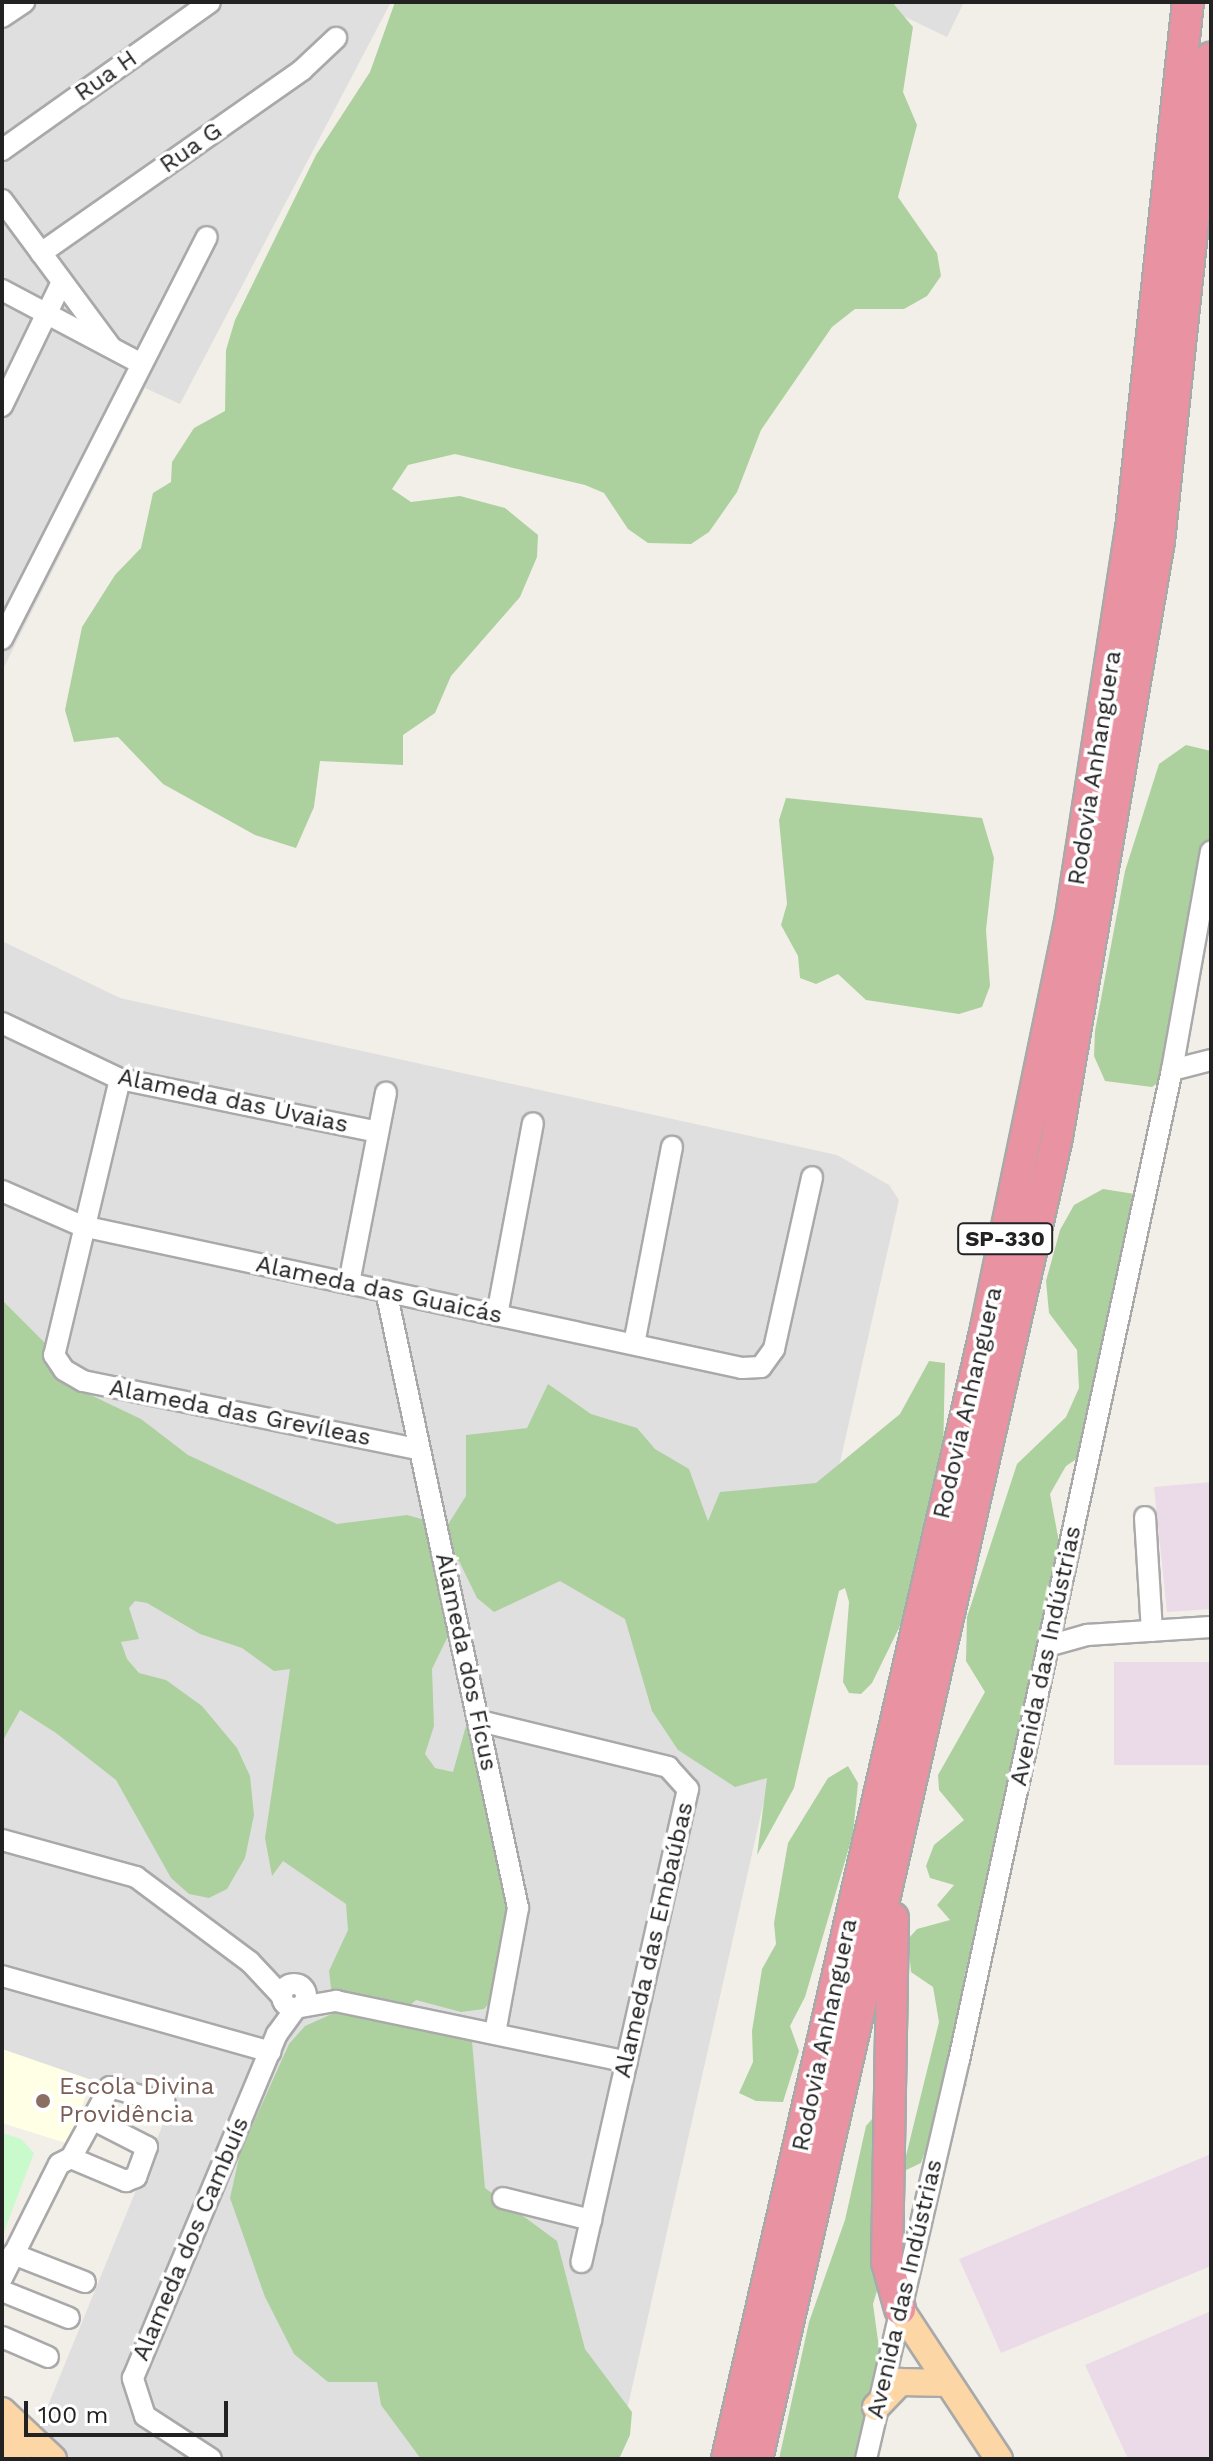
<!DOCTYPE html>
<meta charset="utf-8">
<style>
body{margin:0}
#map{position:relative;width:1213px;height:2461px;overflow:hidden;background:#f2efe9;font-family:"Work Sans",sans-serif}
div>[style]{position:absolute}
.residential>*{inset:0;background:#e0dfdf}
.industrial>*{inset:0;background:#ebdbe8;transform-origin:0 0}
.education>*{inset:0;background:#ffffe5}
.forest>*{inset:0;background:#add19e}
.park>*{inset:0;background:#c8facc}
.roads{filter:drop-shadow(2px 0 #a9a9a9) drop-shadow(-2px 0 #a9a9a9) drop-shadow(0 2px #a9a9a9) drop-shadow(0 -2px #a9a9a9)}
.minor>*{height:20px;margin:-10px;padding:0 10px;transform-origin:10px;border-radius:10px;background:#fff}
.minor>.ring{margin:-10px;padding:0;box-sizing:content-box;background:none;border:20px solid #fff;border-radius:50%}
.major>*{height:26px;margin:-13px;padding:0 13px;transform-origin:13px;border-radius:13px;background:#fcd6a4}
.highway>*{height:30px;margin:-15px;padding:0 15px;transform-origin:15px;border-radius:15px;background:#e892a2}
.dots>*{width:22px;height:22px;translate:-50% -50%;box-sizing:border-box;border:4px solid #fff;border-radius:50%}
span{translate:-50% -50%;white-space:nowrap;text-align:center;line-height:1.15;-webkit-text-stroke:7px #fff;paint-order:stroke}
.shield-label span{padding:2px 6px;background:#fff;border:2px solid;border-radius:6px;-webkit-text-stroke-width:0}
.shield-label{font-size:22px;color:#222;font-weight:700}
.street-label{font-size:24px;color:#222}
.education-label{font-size:24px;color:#785e54}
.left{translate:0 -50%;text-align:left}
.frame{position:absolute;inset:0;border:4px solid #222;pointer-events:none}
.scale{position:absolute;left:24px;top:2401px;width:204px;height:36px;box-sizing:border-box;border:4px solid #222;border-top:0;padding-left:10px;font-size:24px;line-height:28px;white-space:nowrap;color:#222;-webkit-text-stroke:6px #fff;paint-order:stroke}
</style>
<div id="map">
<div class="residential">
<i style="clip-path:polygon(2px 2px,391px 2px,180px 404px,145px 388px,2px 671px)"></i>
<i style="clip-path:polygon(874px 2px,964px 2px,947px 37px)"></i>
<i style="clip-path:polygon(2px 941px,120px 998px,837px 1155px,889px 1185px,899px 1200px,616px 2459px,65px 2459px,35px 2437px,170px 2107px,2px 2049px)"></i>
</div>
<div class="industrial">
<i style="clip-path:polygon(1211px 1482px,1211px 1609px,1167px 1612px,1154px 1487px)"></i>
<i style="left:1211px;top:1662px;width:103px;height:97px;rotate:90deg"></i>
<i style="clip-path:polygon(1211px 2154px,1211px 2266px,1001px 2353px,959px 2259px)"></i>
<i style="clip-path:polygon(1211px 2311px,1211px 2459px,1128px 2459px,1085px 2365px)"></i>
</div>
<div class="education">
<i style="clip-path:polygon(2px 2049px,91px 2080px,69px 2144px,2px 2123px)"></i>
</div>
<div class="forest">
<i style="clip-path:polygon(395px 2px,892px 2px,913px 27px,903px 92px,917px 125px,898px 197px,937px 253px,941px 276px,927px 296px,904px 309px,855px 309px,832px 327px,761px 430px,737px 492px,709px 532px,691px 544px,648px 543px,628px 529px,604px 493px,585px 485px,455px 454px,408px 465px,392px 489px,411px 502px,460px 496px,505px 508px,538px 535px,537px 557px,520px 597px,451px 676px,435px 713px,403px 735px,403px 765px,320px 761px,314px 807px,296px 848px,255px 835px,163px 784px,118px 737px,74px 742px,65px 710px,82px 627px,115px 575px,141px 548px,153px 493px,171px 482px,172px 462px,194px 428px,225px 411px,226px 350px,235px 320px,316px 155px,370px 72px)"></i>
<i style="clip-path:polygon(1186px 745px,1211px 751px,1211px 870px,1159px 1082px,1152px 1087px,1105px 1081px,1094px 1056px,1095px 1031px,1125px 871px,1159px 764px)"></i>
<i style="clip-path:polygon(786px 798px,982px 818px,994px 858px,986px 930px,990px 986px,982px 1007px,959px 1014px,866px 1000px,838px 974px,816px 984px,800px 978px,798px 956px,781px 925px,787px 904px,779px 820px)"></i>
<i style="clip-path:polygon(1103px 1189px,1141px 1195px,1087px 1452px,1066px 1466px,1050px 1494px,1063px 1563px,965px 1973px,955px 2070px,967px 2085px,942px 2105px,921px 2163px,902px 2172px,939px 2022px,933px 1987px,911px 1972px,908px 1939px,917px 1929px,950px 1920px,937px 1905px,954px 1885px,930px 1878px,926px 1866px,934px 1845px,964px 1820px,939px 1790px,938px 1775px,985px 1692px,966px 1661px,967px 1617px,1017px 1464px,1066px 1417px,1079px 1388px,1077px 1350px,1049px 1313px,1046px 1281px,1060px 1230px,1074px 1205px)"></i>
<i style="clip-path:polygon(2px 1300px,52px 1350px,76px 1388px,141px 1419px,188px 1455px,337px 1524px,407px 1515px,447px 1526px,466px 1496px,466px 1435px,527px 1428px,548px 1384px,591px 1414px,637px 1428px,655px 1449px,689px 1469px,708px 1521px,720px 1492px,816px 1483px,900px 1414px,929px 1361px,945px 1363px,943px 1460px,900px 1626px,872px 1683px,861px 1694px,849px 1693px,843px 1682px,849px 1602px,845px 1588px,839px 1591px,794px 1788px,757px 1855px,767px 1778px,735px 1787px,678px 1750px,652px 1711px,625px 1619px,560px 1581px,494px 1612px,477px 1598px,459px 1561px,451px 1562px,449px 1634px,432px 1669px,434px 1726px,425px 1754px,435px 1768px,453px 1772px,469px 1715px,515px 1902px,503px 1988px,484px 2009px,461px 2012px,416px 2000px,402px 2012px,472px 2041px,485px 2188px,557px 2241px,585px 2349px,632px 2412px,630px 2435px,619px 2459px,421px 2459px,381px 2405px,377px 2382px,328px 2382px,294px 2354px,265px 2297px,230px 2198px,240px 2153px,289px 2044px,305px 2026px,334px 2013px,329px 1971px,348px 1930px,346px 1904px,283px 1861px,272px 1876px,265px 1838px,290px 1669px,274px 1671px,242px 1648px,200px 1634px,147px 1603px,135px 1601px,129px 1608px,139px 1639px,121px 1642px,127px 1659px,139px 1673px,166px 1680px,202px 1706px,237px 1748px,250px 1776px,254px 1815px,245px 1858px,227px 1889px,209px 1898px,189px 1894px,171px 1878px,116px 1780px,56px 1733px,20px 1710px,2px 1742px)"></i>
<i style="clip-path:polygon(848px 1766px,858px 1783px,853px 1834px,805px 1997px,790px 2026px,799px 2051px,783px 2102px,756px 2101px,739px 2093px,753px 2062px,752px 2031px,762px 1969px,776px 1944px,774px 1923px,788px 1843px,828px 1778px)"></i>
<i style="clip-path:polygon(878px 2112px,880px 2281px,873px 2304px,882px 2370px,860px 2459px,779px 2459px,809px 2322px,845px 2220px,866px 2126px)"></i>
</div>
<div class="park">
<i style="clip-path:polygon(2px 2133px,21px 2139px,34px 2153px,2px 2237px)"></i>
</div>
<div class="roads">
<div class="minor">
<i style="left:2px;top:17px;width:27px;rotate:-34deg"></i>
<i style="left:2px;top:150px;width:255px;rotate:-35.4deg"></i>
<i style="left:2px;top:200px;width:182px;rotate:53.5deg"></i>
<i style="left:41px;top:253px;width:319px;rotate:-35deg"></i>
<i style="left:302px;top:70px;width:47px;rotate:-43.3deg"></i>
<i style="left:2px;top:290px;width:156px;rotate:27.9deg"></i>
<i style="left:2px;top:406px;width:138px;rotate:-64.2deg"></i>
<i style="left:2px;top:639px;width:451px;rotate:-63deg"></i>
<i style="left:2px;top:1023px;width:131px;rotate:25.4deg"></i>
<i style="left:120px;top:1079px;width:263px;rotate:11.6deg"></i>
<i style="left:1172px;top:1070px;width:40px;rotate:-14.4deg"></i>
<i style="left:120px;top:1079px;width:284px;rotate:103.4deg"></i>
<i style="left:54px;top:1355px;width:18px;rotate:56deg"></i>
<i style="left:64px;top:1370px;width:22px;rotate:30deg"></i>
<i style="left:83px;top:1381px;width:342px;rotate:11.5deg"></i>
<i style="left:2px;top:1191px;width:87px;rotate:23.6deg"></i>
<i style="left:82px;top:1226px;width:675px;rotate:12.14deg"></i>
<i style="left:742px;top:1368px;width:19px;rotate:-3deg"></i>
<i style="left:761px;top:1367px;width:22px;rotate:-54deg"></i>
<i style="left:774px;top:1349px;width:176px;rotate:-77.5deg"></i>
<i style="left:349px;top:1283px;width:194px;rotate:-79deg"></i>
<i style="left:386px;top:1291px;width:631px;rotate:77.92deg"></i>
<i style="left:518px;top:1908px;width:127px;rotate:100.4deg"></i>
<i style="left:497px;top:1315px;width:195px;rotate:-79.4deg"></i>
<i style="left:634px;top:1344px;width:201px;rotate:-79.1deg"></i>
<i style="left:1145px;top:1517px;width:114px;rotate:86.5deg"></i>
<i style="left:1048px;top:1646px;width:41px;rotate:-15.8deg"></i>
<i style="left:1087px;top:1635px;width:124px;rotate:-3.7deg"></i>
<i style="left:480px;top:1721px;width:194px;rotate:13.7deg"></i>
<i style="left:668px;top:1767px;width:30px;rotate:48deg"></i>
<i style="left:688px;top:1789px;width:485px;rotate:102.7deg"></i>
<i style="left:2px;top:1840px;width:139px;rotate:15.4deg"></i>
<i style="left:136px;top:1877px;width:142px;rotate:36.7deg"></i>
<i style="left:250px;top:1962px;width:45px;rotate:46.8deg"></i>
<i style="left:2px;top:1976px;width:279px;rotate:15.8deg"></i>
<i class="ring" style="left:282px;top:1984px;width:4px;height:4px"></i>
<i style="left:301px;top:2007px;width:36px;rotate:-10deg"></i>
<i style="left:336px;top:2001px;width:297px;rotate:11.8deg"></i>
<i style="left:71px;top:2158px;width:81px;rotate:-61.2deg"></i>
<i style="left:110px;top:2087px;width:57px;rotate:16.2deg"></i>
<i style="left:503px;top:2198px;width:91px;rotate:14deg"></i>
<i style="left:13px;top:2254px;width:77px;rotate:21.3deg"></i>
<i style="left:2px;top:2278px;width:127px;rotate:-63.4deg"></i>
<i style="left:59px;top:2164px;width:13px;rotate:-27deg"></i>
<i style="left:71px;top:2158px;width:60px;rotate:22.7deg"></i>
<i style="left:126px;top:2181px;width:11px;rotate:-22deg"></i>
<i style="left:136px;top:2177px;width:32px;rotate:-70deg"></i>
<i style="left:147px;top:2147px;width:62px;rotate:-153deg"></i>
<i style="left:2px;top:2291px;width:72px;rotate:21.9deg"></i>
<i style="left:2px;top:2337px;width:50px;rotate:23.5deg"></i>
<i style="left:211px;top:2459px;width:79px;rotate:-146.9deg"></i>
<i style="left:145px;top:2416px;width:40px;rotate:-108deg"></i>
<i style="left:133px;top:2378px;width:373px;rotate:-67.3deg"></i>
<i style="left:277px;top:2034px;width:32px;rotate:-54deg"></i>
<i style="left:866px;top:2459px;width:410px;rotate:-76.9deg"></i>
<i style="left:959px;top:2060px;width:1013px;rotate:-77.86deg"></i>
<i style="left:1172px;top:1070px;width:222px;rotate:-79.9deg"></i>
</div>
<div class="major">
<i style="left:900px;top:2309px;width:180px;rotate:56.6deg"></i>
<i style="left:876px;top:2407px;width:35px;rotate:-46deg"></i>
<i style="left:900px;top:2382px;width:48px;rotate:1.2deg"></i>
<i style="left:2px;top:2411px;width:70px;rotate:43.3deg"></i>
<i style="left:2px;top:2435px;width:29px;rotate:55deg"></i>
</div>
<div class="highway">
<i style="left:893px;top:1918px;width:344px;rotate:91deg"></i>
<i style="left:887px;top:2262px;width:49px;rotate:74.5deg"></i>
<i style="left:727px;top:2459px;width:1160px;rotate:-77.1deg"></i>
<i style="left:986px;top:1328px;width:414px;rotate:-78.3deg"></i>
<i style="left:1070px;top:923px;width:398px;rotate:-81.2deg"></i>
<i style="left:1131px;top:530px;width:531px;rotate:-83.84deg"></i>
<i style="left:757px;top:2459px;width:1356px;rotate:-77.21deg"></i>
<i style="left:1057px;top:1137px;width:605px;rotate:-80.29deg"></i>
<i style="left:1159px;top:541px;width:486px;rotate:-83.9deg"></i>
</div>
</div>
<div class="dots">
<i style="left:43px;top:2101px;background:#8d6e63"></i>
</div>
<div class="shield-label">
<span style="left:1005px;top:1239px">SP-330</span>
</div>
<div class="street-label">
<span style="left:106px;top:76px;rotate:-35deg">Rua H</span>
<span style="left:191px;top:148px;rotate:-35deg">Rua G</span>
<span style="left:1095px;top:768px;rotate:-81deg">Rodovia Anhanguera</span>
<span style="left:233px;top:1101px;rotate:12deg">Alameda das Uvaias</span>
<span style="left:379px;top:1290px;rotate:12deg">Alameda das Guaicás</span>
<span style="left:968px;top:1403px;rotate:-77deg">Rodovia Anhanguera</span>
<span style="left:240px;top:1413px;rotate:11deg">Alameda das Grevíleas</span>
<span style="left:1046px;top:1656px;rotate:-78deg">Avenida das Indústrias</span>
<span style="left:466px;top:1662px;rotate:78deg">Alameda dos Fícus</span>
<span style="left:654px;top:1940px;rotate:-77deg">Alameda das Embaúbas</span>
<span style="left:825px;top:2035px;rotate:-78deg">Rodovia Anhanguera</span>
<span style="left:191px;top:2239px;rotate:-67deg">Alameda dos Cambuís</span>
<span style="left:905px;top:2289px;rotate:-77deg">Avenida das Indústrias</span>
</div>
<div class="education-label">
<span class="left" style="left:59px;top:2101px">Escola Divina<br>Providência</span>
</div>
<div class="frame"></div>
<div class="scale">100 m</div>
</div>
